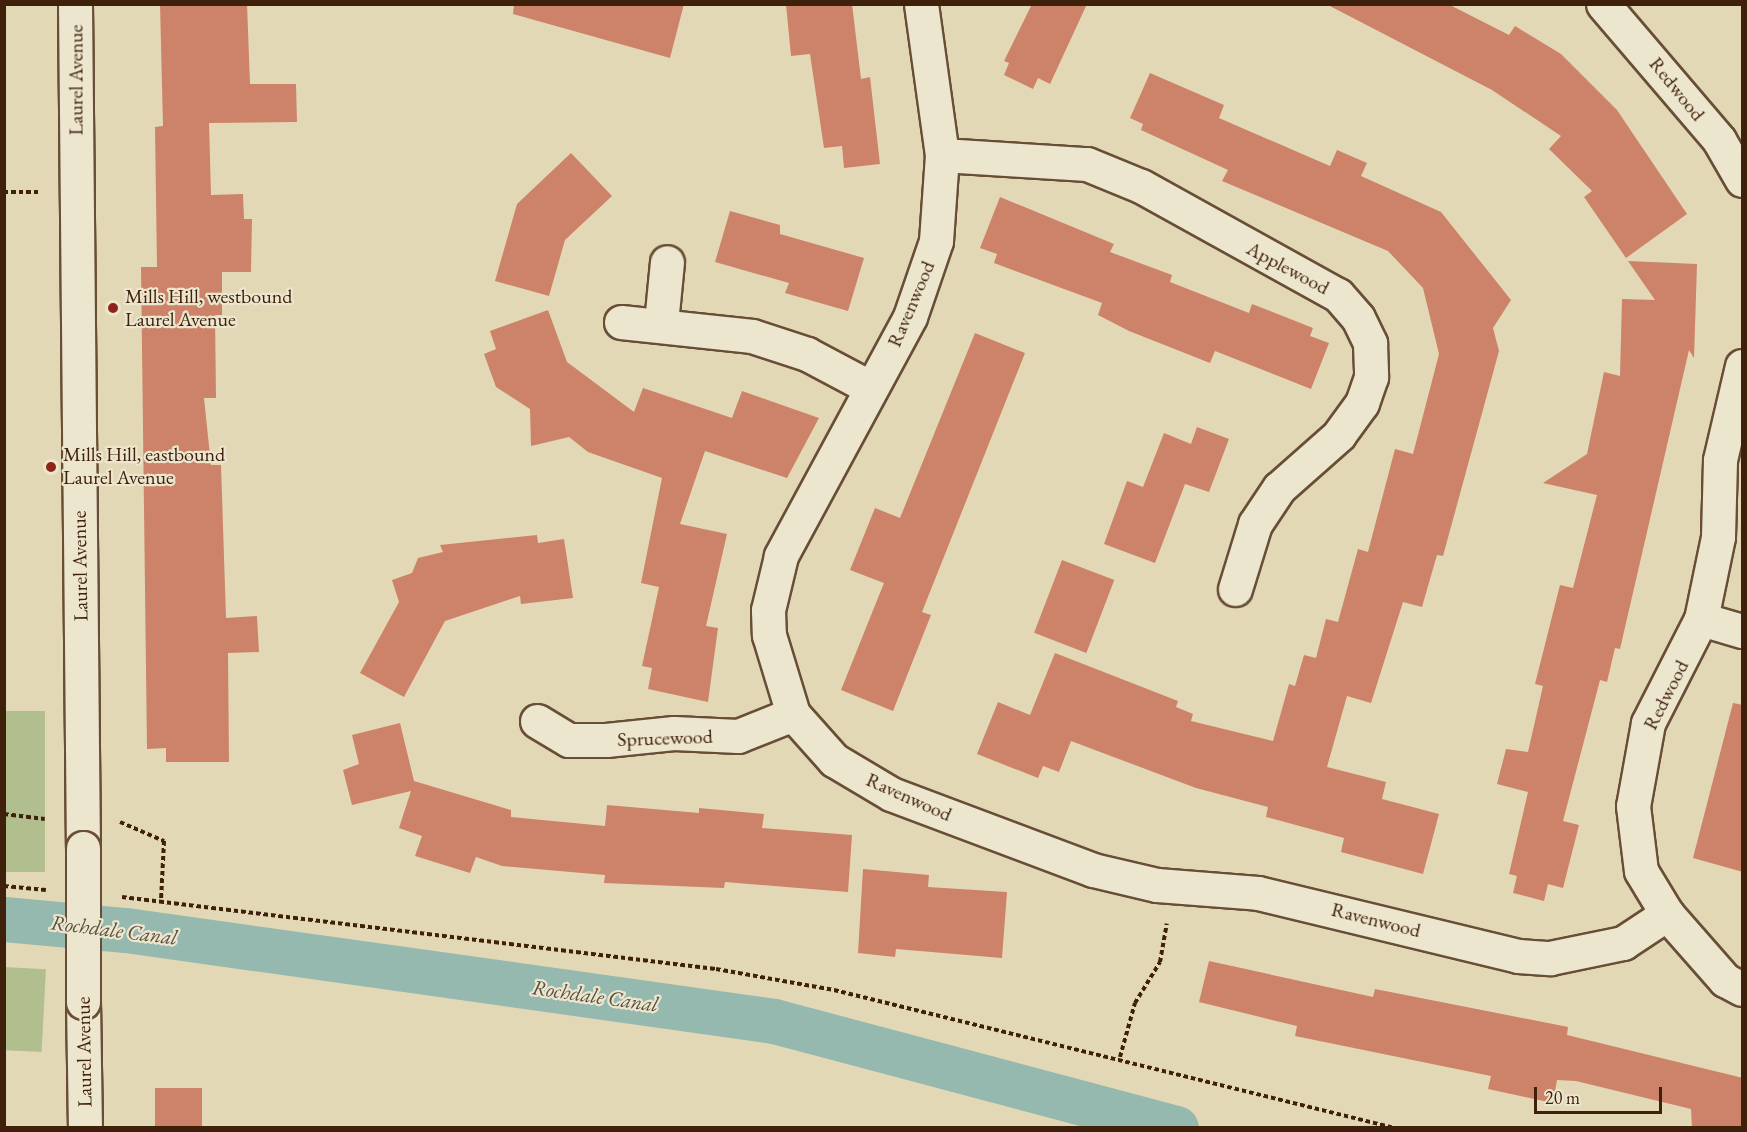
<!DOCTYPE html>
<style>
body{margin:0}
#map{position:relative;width:1747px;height:1132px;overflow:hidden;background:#e3d8b5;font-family:"EB Garamond",serif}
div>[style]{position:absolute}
.green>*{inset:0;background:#b1bf8f;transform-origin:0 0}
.canal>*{height:45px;margin:-22.5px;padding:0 22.5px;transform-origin:22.5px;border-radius:22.5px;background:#95b9af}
.building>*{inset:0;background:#cc8369;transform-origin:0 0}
.path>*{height:4px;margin-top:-2px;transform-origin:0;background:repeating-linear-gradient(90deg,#3f200b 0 4.5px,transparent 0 7.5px)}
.roads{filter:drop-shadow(2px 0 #684e36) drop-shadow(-2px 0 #684e36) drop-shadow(0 2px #684e36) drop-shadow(0 -2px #684e36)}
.street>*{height:33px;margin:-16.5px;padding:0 16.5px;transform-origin:16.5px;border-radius:16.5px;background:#ede6cf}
.bridges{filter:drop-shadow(2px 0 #684e36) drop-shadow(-2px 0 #684e36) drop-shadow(0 2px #684e36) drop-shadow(0 -2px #684e36)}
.street-bridge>*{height:33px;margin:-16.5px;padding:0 16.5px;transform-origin:16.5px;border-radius:16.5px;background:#ede6cf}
.dots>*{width:16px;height:16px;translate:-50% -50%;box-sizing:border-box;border:3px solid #ede6cf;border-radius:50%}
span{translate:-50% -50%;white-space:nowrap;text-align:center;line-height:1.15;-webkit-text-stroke:4.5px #ede6cf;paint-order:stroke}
.street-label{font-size:20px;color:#3f200b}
.poi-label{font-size:20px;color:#3f200b}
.left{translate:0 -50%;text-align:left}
.water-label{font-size:21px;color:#594e3c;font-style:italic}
.frame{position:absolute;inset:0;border:6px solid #3f200b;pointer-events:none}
.scale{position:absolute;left:1534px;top:1087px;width:128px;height:27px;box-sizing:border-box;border:3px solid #3f200b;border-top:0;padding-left:8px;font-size:18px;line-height:21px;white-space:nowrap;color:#3f200b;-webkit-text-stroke:4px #ede6cf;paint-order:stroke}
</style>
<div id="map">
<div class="green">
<i style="left:5px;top:711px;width:40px;height:161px"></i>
<i style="left:4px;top:967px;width:42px;height:83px;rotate:3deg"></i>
</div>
<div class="canal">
<i style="left:4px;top:919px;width:122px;rotate:5.2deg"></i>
<i style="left:126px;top:930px;width:654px;rotate:7.99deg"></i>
<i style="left:774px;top:1021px;width:416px;rotate:14.9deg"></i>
</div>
<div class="building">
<i style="clip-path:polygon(160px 4px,247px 4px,250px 84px,296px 84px,297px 122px,209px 123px,211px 195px,243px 194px,244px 219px,252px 219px,251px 272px,222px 272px,222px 315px,215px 315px,216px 398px,204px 398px,211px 465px,221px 465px,226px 618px,257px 616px,259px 652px,228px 653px,229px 762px,166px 762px,166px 748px,147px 749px,141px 267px,157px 267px,155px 127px,163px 126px)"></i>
<i style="clip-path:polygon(514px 4px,684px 4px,670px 58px,513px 14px)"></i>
<i style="clip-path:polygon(786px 4px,852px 4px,861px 79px,870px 77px,880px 164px,844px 168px,842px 146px,824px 148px,810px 54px,791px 56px)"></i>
<i style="clip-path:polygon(1032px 4px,1087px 4px,1050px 84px,1038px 78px,1033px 89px,1004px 75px,1009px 63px,1004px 61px)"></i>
<i style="clip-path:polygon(1326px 4px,1448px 4px,1509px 35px,1515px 26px,1561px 54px,1617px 110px,1687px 214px,1626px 258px,1584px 197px,1592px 191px,1549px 149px,1561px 136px,1492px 90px)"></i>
<i style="clip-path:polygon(1150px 73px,1224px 105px,1219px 118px,1330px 166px,1337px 150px,1367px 163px,1361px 176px,1441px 212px,1511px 300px,1493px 328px,1499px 351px,1443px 556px,1437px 555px,1422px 607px,1403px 602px,1371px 703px,1347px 696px,1327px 767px,1386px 782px,1382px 799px,1439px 814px,1423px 874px,1341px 852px,1344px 838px,1266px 817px,1268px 807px,1196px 788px,1071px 741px,1059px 772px,1043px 766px,1038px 778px,977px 754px,998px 702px,1030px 715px,1055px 653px,1178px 701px,1176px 707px,1193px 714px,1191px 721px,1273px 741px,1289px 684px,1295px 686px,1304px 655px,1316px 658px,1326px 619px,1338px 622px,1358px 549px,1368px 552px,1395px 449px,1413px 454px,1439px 354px,1423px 288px,1388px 251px,1222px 181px,1228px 170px,1141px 130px,1143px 124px,1130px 118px)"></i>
<i style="clip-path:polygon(571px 153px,612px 196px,565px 240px,549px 296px,495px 281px,517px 204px)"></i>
<i style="clip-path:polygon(1000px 197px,1114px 244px,1110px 252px,1172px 275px,1170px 282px,1249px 313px,1252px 304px,1313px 328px,1310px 336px,1329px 343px,1311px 389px,1215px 351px,1210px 363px,1129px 331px,1098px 315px,1102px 303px,994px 263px,997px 254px,980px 248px)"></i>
<i style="clip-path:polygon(730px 211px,780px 225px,780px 234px,864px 258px,848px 311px,785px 293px,789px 283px,715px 262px)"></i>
<i style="clip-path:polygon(1628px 261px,1697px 264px,1694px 358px,1689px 350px,1620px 649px,1615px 648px,1607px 682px,1600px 680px,1563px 821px,1579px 825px,1563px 888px,1548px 884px,1544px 901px,1513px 893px,1517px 876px,1509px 874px,1528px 792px,1497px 784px,1506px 749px,1528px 752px,1543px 686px,1535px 684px,1560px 585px,1573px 588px,1597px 495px,1543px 483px,1587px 454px,1604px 372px,1620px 376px,1622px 299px,1655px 300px)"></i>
<i style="clip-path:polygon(548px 310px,567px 362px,634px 412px,643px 388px,732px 418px,742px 391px,819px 418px,787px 478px,705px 451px,680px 524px,727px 534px,706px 626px,718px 628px,708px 702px,648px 689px,652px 668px,642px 666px,659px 587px,641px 583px,662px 478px,588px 452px,569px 437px,531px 446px,530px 409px,496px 387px,484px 354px,496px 349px,490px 331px)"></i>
<i style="clip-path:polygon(975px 333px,1025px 353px,922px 612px,931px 615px,893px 711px,841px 690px,884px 583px,850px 570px,875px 508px,900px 518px)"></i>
<i style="clip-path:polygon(1197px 427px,1229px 439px,1209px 492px,1185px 484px,1155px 563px,1104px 544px,1127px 481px,1143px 487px,1164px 433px,1191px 444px)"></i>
<i style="clip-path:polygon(537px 535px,538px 543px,564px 539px,573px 598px,521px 604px,520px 596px,445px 621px,404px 697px,360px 673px,399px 602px,392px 580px,412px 573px,418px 558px,443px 552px,440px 545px)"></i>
<i style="left:1062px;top:560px;width:56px;height:78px;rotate:21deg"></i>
<i style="clip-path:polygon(1733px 703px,1743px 705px,1743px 872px,1693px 858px)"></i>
<i style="clip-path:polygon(400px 723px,414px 781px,511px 810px,511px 817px,605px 826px,607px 805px,699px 813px,699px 808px,764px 814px,762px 828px,852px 835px,848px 892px,725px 882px,724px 888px,604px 883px,605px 875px,502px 866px,476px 857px,470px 873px,415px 856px,422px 836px,399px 828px,411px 791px,352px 805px,343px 770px,359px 764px,352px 735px)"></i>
<i style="clip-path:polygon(863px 869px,929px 875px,928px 887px,1007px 892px,1002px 958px,896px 949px,895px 957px,858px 953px)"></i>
<i style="clip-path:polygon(1209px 961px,1373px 997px,1375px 989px,1568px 1027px,1567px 1035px,1743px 1078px,1743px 1128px,1692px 1128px,1691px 1109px,1576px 1081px,1557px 1080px,1553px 1103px,1488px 1089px,1491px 1076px,1295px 1036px,1297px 1026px,1199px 1002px)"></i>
<i style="left:155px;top:1088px;width:47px;height:40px"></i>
</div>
<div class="path">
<i style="left:4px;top:192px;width:36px"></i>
<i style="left:4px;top:814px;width:41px;rotate:7deg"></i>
<i style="left:120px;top:822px;width:48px;rotate:23.4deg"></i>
<i style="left:164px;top:841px;width:60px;rotate:92.9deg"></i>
<i style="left:4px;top:886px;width:42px;rotate:5.4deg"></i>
<i style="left:122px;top:897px;width:598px;rotate:6.91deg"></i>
<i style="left:716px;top:969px;width:120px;rotate:10.1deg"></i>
<i style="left:834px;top:990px;width:578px;rotate:13.82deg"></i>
<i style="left:1120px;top:1057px;width:56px;rotate:-74.5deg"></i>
<i style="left:1135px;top:1003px;width:48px;rotate:-58.6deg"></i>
<i style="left:1160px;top:962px;width:39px;rotate:-80deg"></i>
</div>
<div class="roads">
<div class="street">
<i style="left:75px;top:4px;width:844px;rotate:89.46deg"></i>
<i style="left:921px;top:4px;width:152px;rotate:82.1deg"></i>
<i style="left:942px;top:155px;width:86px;rotate:94deg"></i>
<i style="left:936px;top:241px;width:80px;rotate:108.9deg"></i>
<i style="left:910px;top:317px;width:272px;rotate:118.4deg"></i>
<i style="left:781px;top:556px;width:56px;rotate:103.5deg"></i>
<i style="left:768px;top:610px;width:25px;rotate:88deg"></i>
<i style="left:769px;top:635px;width:83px;rotate:73.1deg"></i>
<i style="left:793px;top:714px;width:62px;rotate:48.3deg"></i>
<i style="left:834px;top:760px;width:66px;rotate:30.8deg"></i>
<i style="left:891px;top:794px;width:216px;rotate:20.6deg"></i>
<i style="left:1093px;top:870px;width:66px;rotate:13.2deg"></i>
<i style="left:1157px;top:885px;width:101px;rotate:4.5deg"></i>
<i style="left:1258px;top:893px;width:268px;rotate:13.6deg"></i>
<i style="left:1518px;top:956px;width:32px;rotate:4deg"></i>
<i style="left:1550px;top:958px;width:75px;rotate:-11.6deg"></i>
<i style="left:1623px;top:943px;width:53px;rotate:-33.4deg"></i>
<i style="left:1603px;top:4px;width:179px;rotate:49.5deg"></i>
<i style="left:1719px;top:140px;width:46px;rotate:60.1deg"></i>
<i style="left:942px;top:155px;width:145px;rotate:3.6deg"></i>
<i style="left:1087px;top:164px;width:58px;rotate:22.2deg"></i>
<i style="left:1141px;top:186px;width:225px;rotate:29deg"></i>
<i style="left:1338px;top:295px;width:30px;rotate:49deg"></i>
<i style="left:1358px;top:318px;width:28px;rotate:64deg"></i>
<i style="left:1370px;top:343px;width:34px;rotate:88deg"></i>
<i style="left:1371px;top:377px;width:28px;rotate:109deg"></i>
<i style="left:1362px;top:403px;width:39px;rotate:126deg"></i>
<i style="left:1339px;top:435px;width:80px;rotate:138.5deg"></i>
<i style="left:1279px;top:488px;width:43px;rotate:123.7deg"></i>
<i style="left:1255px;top:524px;width:68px;rotate:107.1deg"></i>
<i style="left:621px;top:322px;width:132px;rotate:6.1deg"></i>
<i style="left:752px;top:336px;width:58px;rotate:18.1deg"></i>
<i style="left:807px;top:354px;width:72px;rotate:28deg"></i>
<i style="left:661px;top:323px;width:61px;rotate:-84.4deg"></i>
<i style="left:1742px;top:366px;width:97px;rotate:103.2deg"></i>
<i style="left:1720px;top:460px;width:77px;rotate:91.5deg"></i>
<i style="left:1718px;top:537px;width:84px;rotate:101.7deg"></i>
<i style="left:1701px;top:619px;width:117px;rotate:117deg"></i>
<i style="left:1648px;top:723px;width:84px;rotate:100.2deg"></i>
<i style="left:1633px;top:806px;width:65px;rotate:83deg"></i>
<i style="left:1641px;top:871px;width:50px;rotate:58.8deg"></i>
<i style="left:1667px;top:914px;width:88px;rotate:48.7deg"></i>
<i style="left:1725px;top:980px;width:19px;rotate:28deg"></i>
<i style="left:1701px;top:619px;width:43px;rotate:16.3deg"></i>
<i style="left:537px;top:721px;width:37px;rotate:31deg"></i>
<i style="left:569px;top:740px;width:37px"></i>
<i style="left:606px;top:740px;width:68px;rotate:-5.9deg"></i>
<i style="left:674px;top:733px;width:64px;rotate:2.7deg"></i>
<i style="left:738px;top:736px;width:59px;rotate:-21.8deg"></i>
<i style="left:83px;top:1002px;width:126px;rotate:89.1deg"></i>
</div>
</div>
<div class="bridges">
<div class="street-bridge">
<i style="left:83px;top:848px;width:154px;rotate:90deg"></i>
</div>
</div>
<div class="dots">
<i style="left:113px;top:308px;background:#8f2418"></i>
<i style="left:51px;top:467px;background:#8f2418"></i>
</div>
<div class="street-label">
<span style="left:76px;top:80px;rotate:-90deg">Laurel Avenue</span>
<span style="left:1677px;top:89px;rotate:51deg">Redwood</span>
<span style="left:1288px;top:268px;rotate:28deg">Applewood</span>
<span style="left:911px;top:304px;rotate:-67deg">Ravenwood</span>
<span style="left:80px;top:566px;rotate:-91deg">Laurel Avenue</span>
<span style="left:1666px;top:695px;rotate:-63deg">Redwood</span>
<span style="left:665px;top:738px;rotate:-2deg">Sprucewood</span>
<span style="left:909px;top:797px;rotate:24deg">Ravenwood</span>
<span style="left:1376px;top:920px;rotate:14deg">Ravenwood</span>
<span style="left:84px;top:1052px;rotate:-91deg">Laurel Avenue</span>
</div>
<div class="poi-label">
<span class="left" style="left:125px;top:308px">Mills Hill, westbound<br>Laurel Avenue</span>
<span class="left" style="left:63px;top:466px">Mills Hill, eastbound<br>Laurel Avenue</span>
</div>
<div class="water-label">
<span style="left:114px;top:930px;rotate:7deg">Rochdale Canal</span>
<span style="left:595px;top:996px;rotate:8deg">Rochdale Canal</span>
</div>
<div class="frame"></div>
<div class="scale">20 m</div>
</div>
